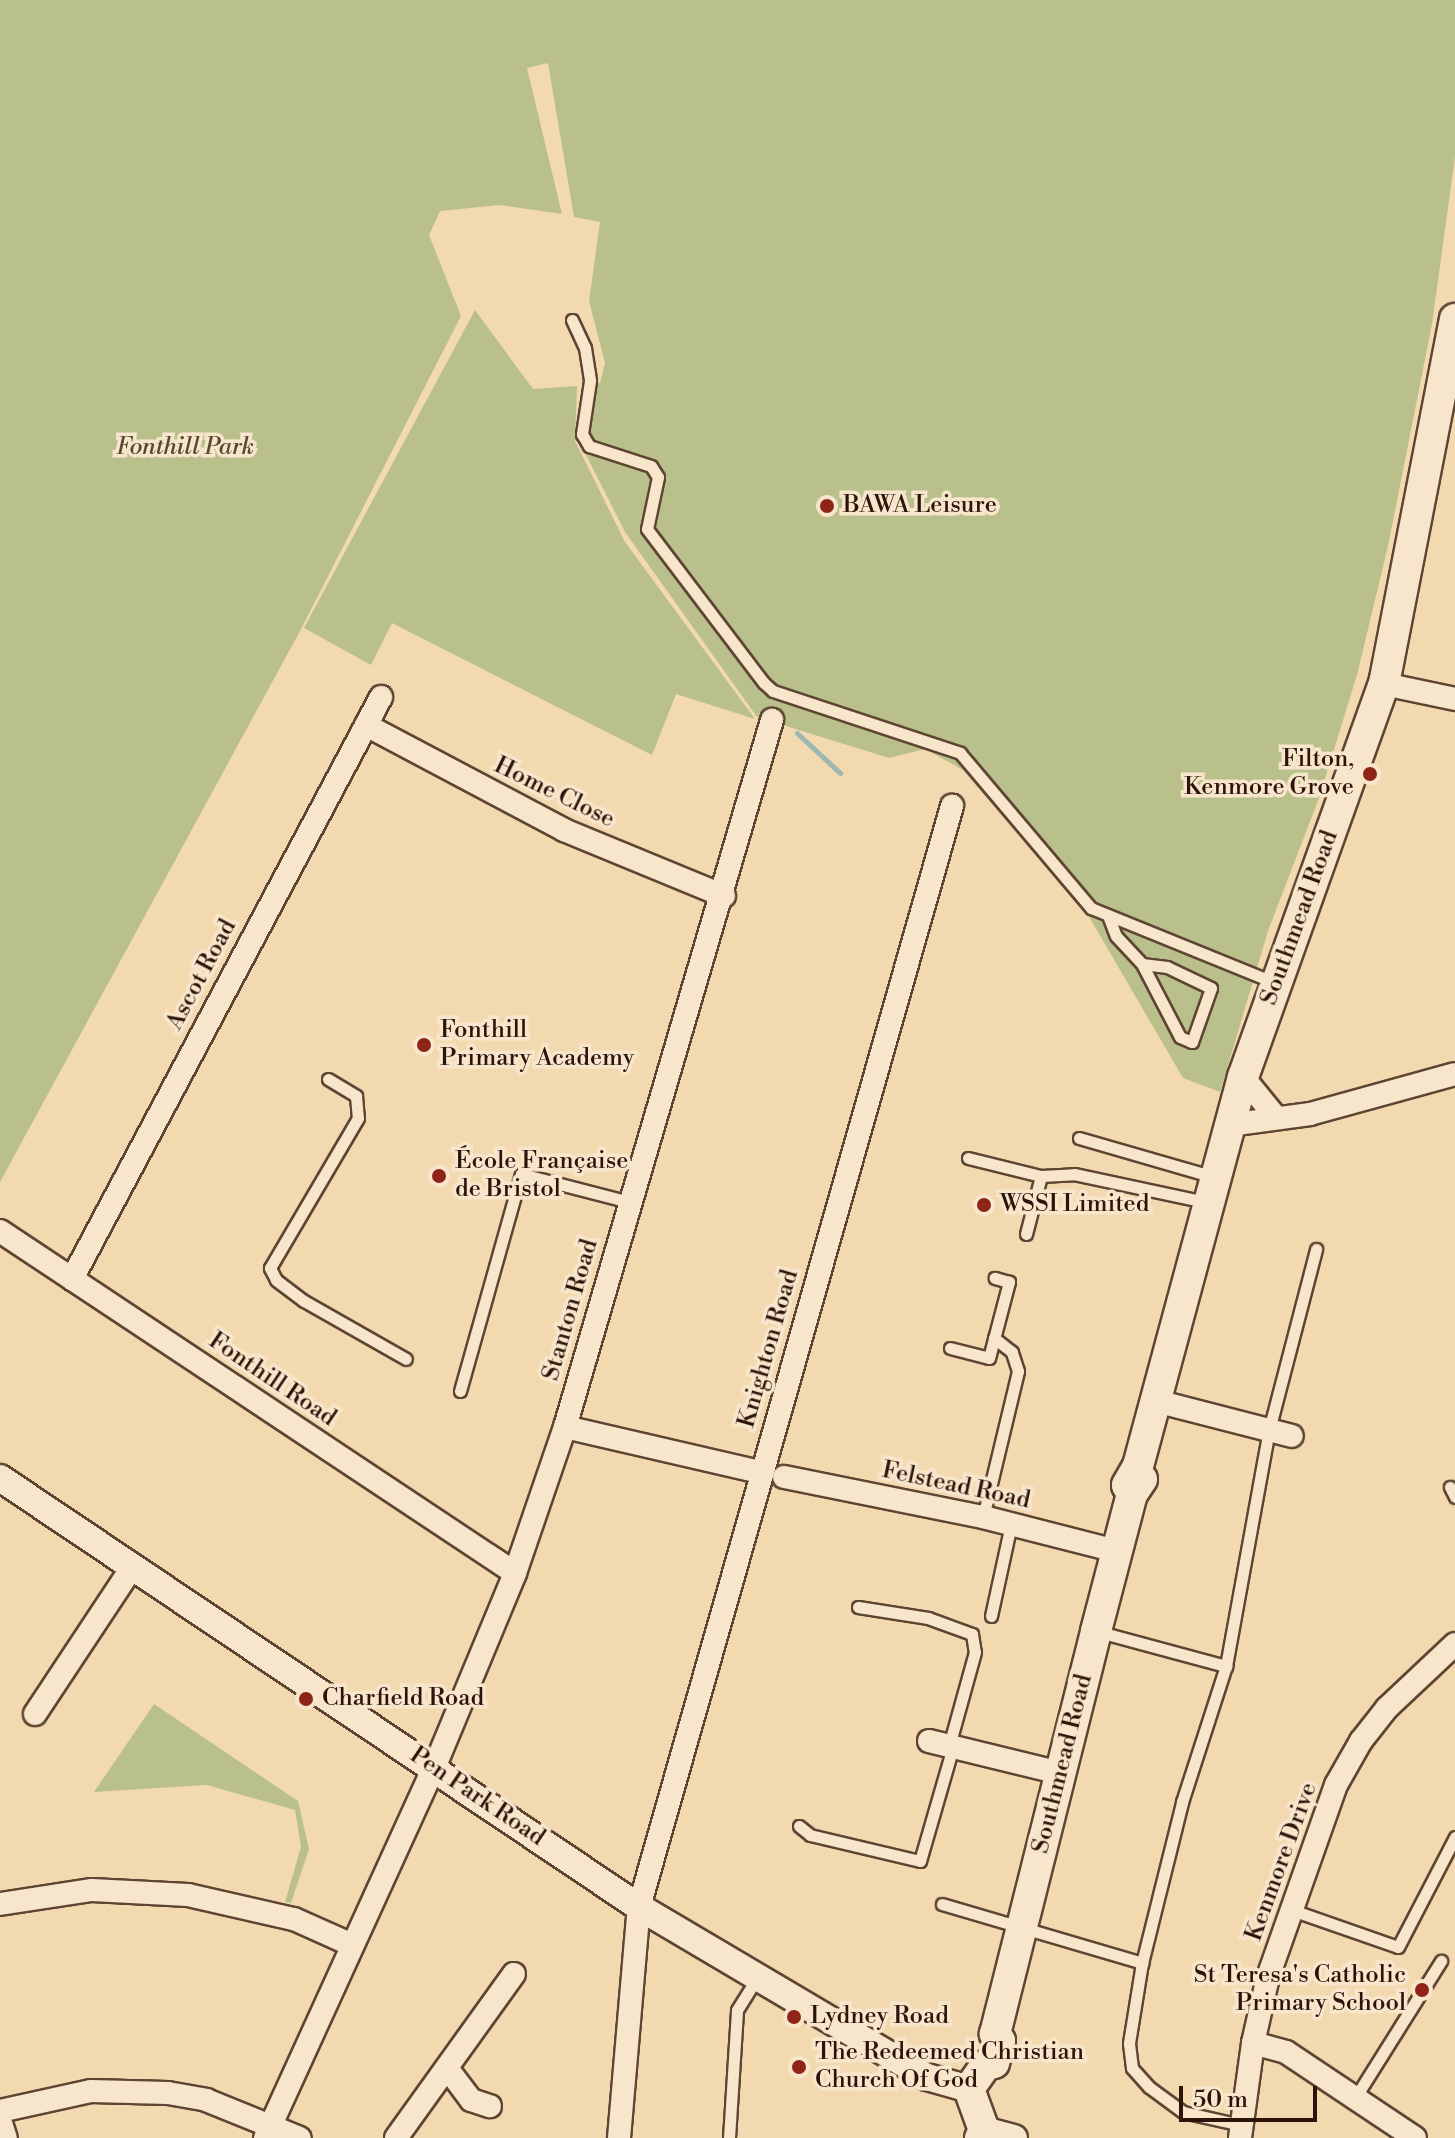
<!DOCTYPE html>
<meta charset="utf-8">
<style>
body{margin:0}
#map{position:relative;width:1455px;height:2138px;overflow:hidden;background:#f3d9af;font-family:"Libre Bodoni",serif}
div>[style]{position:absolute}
.green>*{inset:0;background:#b9c08c}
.stream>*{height:5px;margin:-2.5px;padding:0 2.5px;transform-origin:2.5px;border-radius:2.5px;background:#9db9b1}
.roads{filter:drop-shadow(2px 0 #5e4533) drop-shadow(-2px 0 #5e4533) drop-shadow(0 2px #5e4533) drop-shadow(0 -2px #5e4533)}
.service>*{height:11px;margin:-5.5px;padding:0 5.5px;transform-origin:5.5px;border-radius:5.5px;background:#f7e6cb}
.minor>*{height:22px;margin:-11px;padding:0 11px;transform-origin:11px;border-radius:11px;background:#f7e6cb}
.tertiary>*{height:26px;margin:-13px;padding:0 13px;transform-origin:13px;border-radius:13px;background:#f7e6cb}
.secondary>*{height:30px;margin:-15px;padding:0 15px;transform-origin:15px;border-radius:15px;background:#f7e6cb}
.dots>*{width:22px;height:22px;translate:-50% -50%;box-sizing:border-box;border:4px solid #f7e6cb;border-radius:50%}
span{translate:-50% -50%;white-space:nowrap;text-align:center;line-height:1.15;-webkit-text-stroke:7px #f7e6cb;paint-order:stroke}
.park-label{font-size:24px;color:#564831;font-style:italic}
.poi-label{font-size:24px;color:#2c140a}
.left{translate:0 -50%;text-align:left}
.right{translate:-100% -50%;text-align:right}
.street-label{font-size:24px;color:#2c140a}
.scale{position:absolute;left:1179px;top:2086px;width:138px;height:36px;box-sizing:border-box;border:4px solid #2c140a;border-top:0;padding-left:10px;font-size:24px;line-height:28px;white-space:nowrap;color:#2c140a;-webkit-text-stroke:6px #f7e6cb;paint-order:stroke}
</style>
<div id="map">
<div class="green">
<i style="clip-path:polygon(0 0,1455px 0,1455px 157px,1432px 324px,1388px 546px,1357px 675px,1319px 798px,1268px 931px,1220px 1092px,1183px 1078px,1088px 915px,963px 770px,925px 749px,889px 758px,757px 717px,625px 532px,577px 437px,582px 386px,600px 383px,605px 363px,589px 301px,600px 222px,574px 217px,548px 63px,527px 68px,562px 214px,500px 205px,440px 211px,429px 235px,461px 316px,300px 631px,0 1182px)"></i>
<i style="clip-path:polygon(475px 310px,533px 389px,577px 386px,575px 441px,625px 542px,755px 719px,676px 694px,652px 755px,392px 623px,371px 665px,304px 628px)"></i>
<i style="clip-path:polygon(154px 1704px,298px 1801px,309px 1849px,291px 1903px,285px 1902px,301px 1847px,295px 1810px,207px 1785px,94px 1792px)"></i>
</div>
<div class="stream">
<i style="left:797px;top:733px;width:59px;rotate:42.9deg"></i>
</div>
<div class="roads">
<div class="service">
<i style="left:572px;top:320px;width:31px;rotate:65deg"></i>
<i style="left:585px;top:348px;width:33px;rotate:81deg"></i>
<i style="left:590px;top:381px;width:54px;rotate:98.6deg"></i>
<i style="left:582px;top:434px;width:14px;rotate:60deg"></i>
<i style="left:589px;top:446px;width:65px;rotate:17.9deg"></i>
<i style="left:651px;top:466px;width:13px;rotate:58deg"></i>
<i style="left:658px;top:477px;width:53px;rotate:101.9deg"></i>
<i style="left:647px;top:529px;width:193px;rotate:52.8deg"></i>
<i style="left:764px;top:683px;width:12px;rotate:42deg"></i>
<i style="left:773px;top:691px;width:197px;rotate:18.3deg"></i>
<i style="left:960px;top:753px;width:203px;rotate:49.8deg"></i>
<i style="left:1091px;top:908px;width:196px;rotate:22.1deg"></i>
<i style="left:1109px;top:918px;width:19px;rotate:69deg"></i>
<i style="left:1116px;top:936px;width:38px;rotate:47deg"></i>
<i style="left:1142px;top:964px;width:82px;rotate:62.5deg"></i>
<i style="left:1180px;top:1037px;width:13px;rotate:23deg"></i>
<i style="left:1192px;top:1042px;width:57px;rotate:-70.6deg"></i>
<i style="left:1211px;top:988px;width:49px;rotate:-154.5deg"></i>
<i style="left:1167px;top:967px;width:25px;rotate:-173deg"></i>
<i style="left:328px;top:1079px;width:33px;rotate:31deg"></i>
<i style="left:356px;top:1096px;width:22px;rotate:85deg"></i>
<i style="left:358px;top:1118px;width:174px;rotate:120.4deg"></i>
<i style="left:270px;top:1268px;width:13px;rotate:63deg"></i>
<i style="left:276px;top:1280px;width:35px;rotate:37deg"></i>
<i style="left:304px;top:1301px;width:117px;rotate:29.6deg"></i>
<i style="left:1079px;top:1138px;width:141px;rotate:16.1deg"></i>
<i style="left:968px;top:1158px;width:75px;rotate:13.9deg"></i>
<i style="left:1041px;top:1176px;width:33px;rotate:-3deg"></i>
<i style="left:1074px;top:1174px;width:135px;rotate:12deg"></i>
<i style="left:1026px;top:1234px;width:60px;rotate:-75.5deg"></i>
<i style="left:950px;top:1348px;width:40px;rotate:14.4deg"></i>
<i style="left:989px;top:1358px;width:79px;rotate:-75.3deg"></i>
<i style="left:1009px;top:1282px;width:15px;rotate:-164deg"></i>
<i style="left:460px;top:1391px;width:225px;rotate:-74.3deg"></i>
<i style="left:521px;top:1174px;width:112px;rotate:14.5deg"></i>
<i style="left:1450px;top:1487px;width:11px;rotate:63deg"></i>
<i style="left:983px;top:1517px;width:150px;rotate:-76.5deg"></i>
<i style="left:1018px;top:1371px;width:20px;rotate:-108deg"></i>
<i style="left:1012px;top:1352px;width:23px;rotate:-142deg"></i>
<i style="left:858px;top:1607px;width:71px;rotate:8.9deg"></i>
<i style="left:928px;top:1618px;width:47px;rotate:20deg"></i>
<i style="left:972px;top:1634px;width:18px;rotate:81deg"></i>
<i style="left:975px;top:1652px;width:98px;rotate:105.5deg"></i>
<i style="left:991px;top:1616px;width:94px;rotate:-77.7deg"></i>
<i style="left:1096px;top:1631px;width:135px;rotate:15.1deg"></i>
<i style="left:799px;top:1826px;width:14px;rotate:39deg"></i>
<i style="left:810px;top:1835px;width:113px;rotate:13.3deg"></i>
<i style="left:920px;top:1861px;width:119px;rotate:-73.9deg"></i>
<i style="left:942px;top:1904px;width:209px;rotate:16.4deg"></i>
<i style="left:1289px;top:1909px;width:115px;rotate:19.2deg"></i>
<i style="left:1398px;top:1947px;width:124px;rotate:-62.6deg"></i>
<i style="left:1355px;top:2098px;width:162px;rotate:-57.9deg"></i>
<i style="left:1241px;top:2125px;width:59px;rotate:-167.4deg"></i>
<i style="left:1183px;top:2112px;width:42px;rotate:-143.7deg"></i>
<i style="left:1149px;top:2087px;width:25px;rotate:-132deg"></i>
<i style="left:1132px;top:2068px;width:25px;rotate:-97deg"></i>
<i style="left:1129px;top:2043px;width:81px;rotate:-80.8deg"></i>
<i style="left:1142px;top:1963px;width:166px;rotate:-76deg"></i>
<i style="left:1182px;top:1802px;width:143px;rotate:-72.1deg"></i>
<i style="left:1226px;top:1666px;width:240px;rotate:-79.7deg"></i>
<i style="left:1269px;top:1430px;width:187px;rotate:-75.4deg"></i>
<i style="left:729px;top:2138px;width:128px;rotate:-86.4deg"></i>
<i style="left:737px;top:2010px;width:39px;rotate:-58deg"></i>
</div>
<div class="minor">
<i style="left:1384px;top:684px;width:73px;rotate:11.9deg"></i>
<i style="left:366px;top:725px;width:224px;rotate:27.9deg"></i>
<i style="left:564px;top:830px;width:173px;rotate:22.4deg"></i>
<i style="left:1243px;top:1077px;width:49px;rotate:50.8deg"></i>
<i style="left:1229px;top:1125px;width:82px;rotate:-7.7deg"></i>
<i style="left:1310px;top:1114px;width:150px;rotate:-15.4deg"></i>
<i style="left:0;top:1231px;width:618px;rotate:33.59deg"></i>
<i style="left:72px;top:1279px;width:659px;rotate:-62.03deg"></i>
<i style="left:1156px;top:1401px;width:140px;rotate:14.4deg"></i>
<i style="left:565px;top:1427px;width:200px;rotate:13deg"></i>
<i style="left:784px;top:1477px;width:203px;rotate:11.4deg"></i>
<i style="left:983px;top:1517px;width:137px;rotate:14.3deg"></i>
<i style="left:35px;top:1714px;width:178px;rotate:-56.5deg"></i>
<i style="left:929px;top:1741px;width:135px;rotate:13.7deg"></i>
<i style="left:0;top:1904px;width:93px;rotate:-8.7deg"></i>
<i style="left:92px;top:1890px;width:96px;rotate:3deg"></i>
<i style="left:188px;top:1895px;width:109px;rotate:12.8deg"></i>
<i style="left:294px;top:1919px;width:61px;rotate:24.1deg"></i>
<i style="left:1253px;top:2043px;width:34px;rotate:15deg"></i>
<i style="left:1286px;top:2052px;width:155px;rotate:33.7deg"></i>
<i style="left:447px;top:2068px;width:40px;rotate:53deg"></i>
<i style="left:471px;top:2100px;width:20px;rotate:18deg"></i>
<i style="left:0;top:2111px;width:93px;rotate:-12.4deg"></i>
<i style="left:91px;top:2091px;width:77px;rotate:1.5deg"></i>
<i style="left:168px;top:2093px;width:39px;rotate:10deg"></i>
<i style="left:206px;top:2100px;width:101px;rotate:22deg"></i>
<i style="left:0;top:2120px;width:19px;rotate:72deg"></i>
<i style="left:265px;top:2138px;width:407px;rotate:-65.5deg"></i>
<i style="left:434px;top:1768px;width:211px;rotate:-67.4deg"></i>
<i style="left:515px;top:1573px;width:154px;rotate:-71.1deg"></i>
<i style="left:565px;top:1427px;width:737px;rotate:-73.68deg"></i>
<i style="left:396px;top:2138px;width:202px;rotate:-54.3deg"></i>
<i style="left:619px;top:2138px;width:232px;rotate:-85.1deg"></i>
<i style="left:639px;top:1907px;width:1145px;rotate:-74.13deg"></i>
<i style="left:1240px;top:2138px;width:96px;rotate:-82.2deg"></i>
<i style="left:1253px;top:2043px;width:68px;rotate:-77.2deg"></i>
<i style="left:1268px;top:1977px;width:204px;rotate:-70.5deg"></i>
<i style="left:1336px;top:1785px;width:51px;rotate:-60.4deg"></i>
<i style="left:1361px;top:1741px;width:42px;rotate:-51.8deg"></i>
<i style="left:1387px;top:1708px;width:93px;rotate:-43.3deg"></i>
</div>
<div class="tertiary">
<i style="left:0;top:1478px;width:770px;rotate:33.88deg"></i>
<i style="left:639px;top:1907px;width:334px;rotate:30.6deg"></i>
<i style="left:927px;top:2077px;width:44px;rotate:15.9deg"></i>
<i style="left:984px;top:2130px;width:31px;rotate:15deg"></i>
</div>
<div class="secondary">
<i style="left:1132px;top:1494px;width:10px;rotate:-119deg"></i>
<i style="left:1127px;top:1485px;width:22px;rotate:-60deg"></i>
<i style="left:1138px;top:1466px;width:403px;rotate:-74.9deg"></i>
<i style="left:1243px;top:1077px;width:418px;rotate:-70.3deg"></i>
<i style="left:1384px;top:684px;width:372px;rotate:-79deg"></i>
<i style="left:980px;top:2138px;width:9px;rotate:-63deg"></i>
<i style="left:984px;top:2130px;width:44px;rotate:-110.1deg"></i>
<i style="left:969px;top:2089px;width:29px;rotate:-55deg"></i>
<i style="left:986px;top:2065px;width:8px;rotate:-14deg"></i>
<i style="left:994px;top:2063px;width:23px;rotate:-75deg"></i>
<i style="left:1000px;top:2041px;width:9px;rotate:-126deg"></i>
<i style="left:995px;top:2034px;width:415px;rotate:-75.9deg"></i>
<i style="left:1096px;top:1631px;width:142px;rotate:-75.3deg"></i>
<i style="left:1132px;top:1494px;width:18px;rotate:-56deg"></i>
</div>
</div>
<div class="dots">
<i style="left:827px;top:506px;background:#8f2418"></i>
<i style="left:1370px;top:774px;background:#8f2418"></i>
<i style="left:424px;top:1045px;background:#8f2418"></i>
<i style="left:439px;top:1176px;background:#8f2418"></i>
<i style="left:984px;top:1205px;background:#8f2418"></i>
<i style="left:306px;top:1699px;background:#8f2418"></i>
<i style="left:1422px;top:1990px;background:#8f2418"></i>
<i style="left:794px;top:2017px;background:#8f2418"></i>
<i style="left:799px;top:2067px;background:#8f2418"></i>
</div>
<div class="park-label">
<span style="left:185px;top:448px">Fonthill Park</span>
</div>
<div class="poi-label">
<span class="left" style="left:843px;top:506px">BAWA Leisure</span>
<span class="right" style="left:1354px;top:774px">Filton,<br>Kenmore Grove</span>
<span class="left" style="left:440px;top:1045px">Fonthill<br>Primary Academy</span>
<span class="left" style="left:455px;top:1176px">École Française<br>de Bristol</span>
<span class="left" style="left:1000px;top:1205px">WSSI Limited</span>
<span class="left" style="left:322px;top:1699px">Charfield Road</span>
<span class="right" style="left:1406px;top:1990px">St Teresa's Catholic<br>Primary School</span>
<span class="left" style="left:810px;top:2017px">Lydney Road</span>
<span class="left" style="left:815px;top:2067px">The Redeemed Christian<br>Church Of God</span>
</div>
<div class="street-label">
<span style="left:554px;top:793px;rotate:26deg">Home Close</span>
<span style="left:1300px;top:918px;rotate:-70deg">Southmead Road</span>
<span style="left:202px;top:975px;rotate:-62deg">Ascot Road</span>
<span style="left:571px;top:1310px;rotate:-74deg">Stanton Road</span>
<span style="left:769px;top:1349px;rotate:-74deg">Knighton Road</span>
<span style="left:272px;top:1380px;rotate:34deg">Fonthill Road</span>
<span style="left:956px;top:1486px;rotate:12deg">Felstead Road</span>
<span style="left:1063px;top:1764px;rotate:-76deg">Southmead Road</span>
<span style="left:477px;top:1797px;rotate:34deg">Pen Park Road</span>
<span style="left:1282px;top:1862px;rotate:-70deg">Kenmore Drive</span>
</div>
<div class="scale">50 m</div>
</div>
